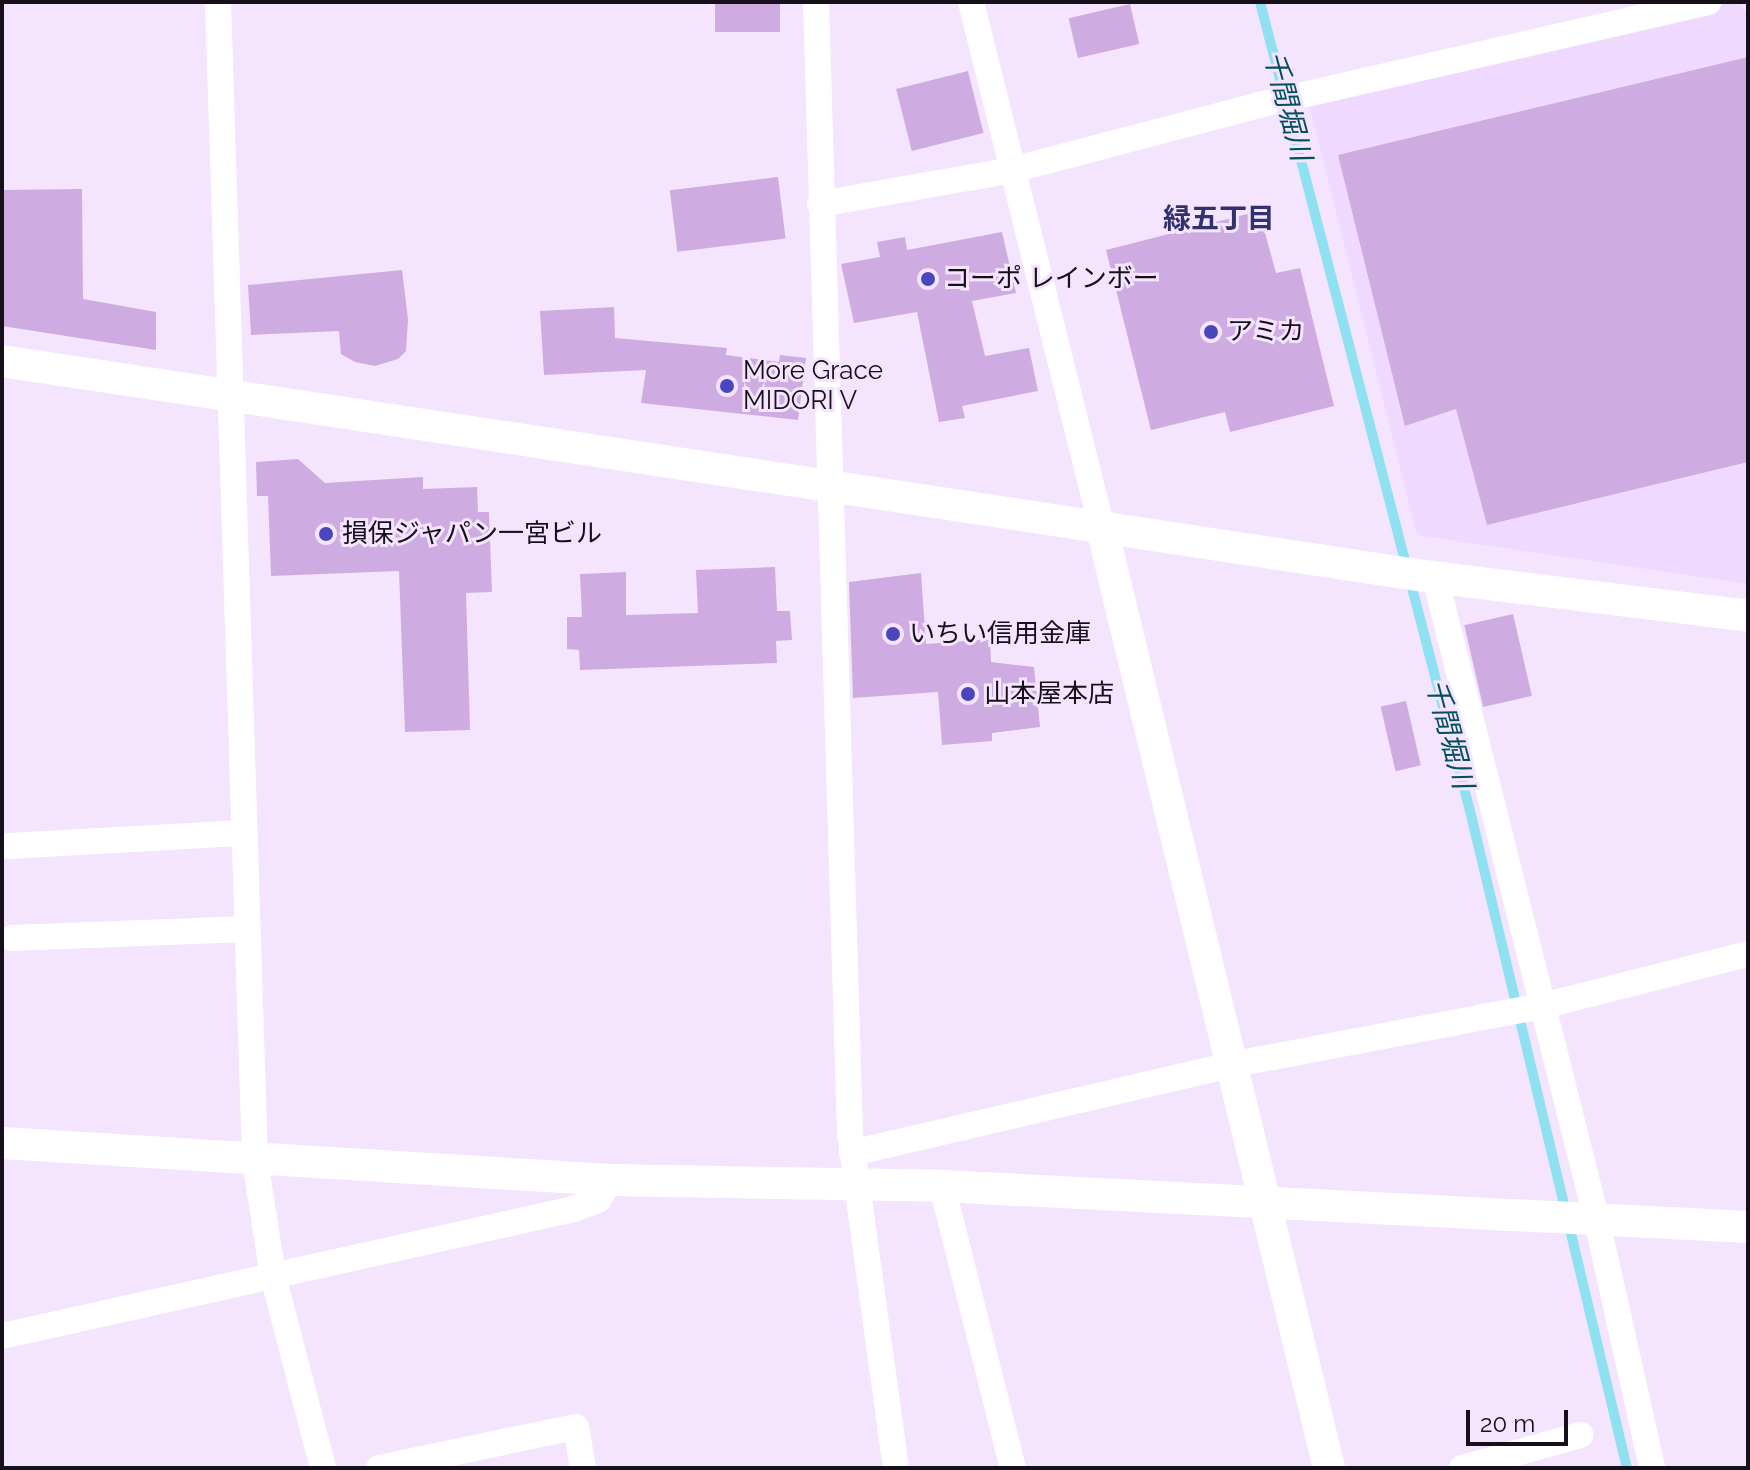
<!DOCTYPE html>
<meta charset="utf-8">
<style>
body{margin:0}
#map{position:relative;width:1750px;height:1470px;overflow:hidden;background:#f4e4fe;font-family:Raleway,"Noto Sans JP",sans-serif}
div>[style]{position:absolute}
.built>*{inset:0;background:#f0d9ff}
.stream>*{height:10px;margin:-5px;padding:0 5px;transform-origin:5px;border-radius:5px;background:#8fe1f2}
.building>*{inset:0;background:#ceace2;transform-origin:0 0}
.minor>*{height:26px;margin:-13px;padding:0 13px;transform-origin:13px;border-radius:13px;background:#fff}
.tertiary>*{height:32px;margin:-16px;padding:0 16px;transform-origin:16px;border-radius:16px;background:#fff}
.dots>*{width:22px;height:22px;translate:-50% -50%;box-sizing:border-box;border:4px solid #f4e4fe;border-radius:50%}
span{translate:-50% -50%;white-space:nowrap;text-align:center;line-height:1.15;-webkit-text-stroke:6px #f4e4fe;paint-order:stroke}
.poi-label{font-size:26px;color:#17101b}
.left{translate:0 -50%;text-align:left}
.water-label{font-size:28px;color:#034f5b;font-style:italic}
.neighbourhood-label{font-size:28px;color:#31326d;font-weight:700}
.frame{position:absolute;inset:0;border:4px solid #17101b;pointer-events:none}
.scale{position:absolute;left:1466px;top:1410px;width:102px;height:36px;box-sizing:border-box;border:4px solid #17101b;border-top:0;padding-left:10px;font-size:24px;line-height:28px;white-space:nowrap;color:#17101b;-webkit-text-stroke:6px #f4e4fe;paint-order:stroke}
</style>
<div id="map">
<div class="built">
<i style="clip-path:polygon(1708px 2px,1738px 2px,1748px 14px,1748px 584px,1417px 535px,1307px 95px)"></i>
</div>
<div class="stream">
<i style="left:1260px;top:2px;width:844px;rotate:75.45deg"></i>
<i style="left:1472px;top:819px;width:667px;rotate:76.57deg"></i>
</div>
<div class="building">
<i style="left:715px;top:2px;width:65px;height:30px"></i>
<i style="left:1130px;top:4px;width:41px;height:63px;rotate:77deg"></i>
<i style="clip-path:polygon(1748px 57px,1748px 462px,1487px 525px,1456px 409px,1405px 426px,1338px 155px)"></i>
<i style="left:968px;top:71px;width:64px;height:74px;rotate:76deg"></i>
<i style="left:778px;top:177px;width:62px;height:109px;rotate:83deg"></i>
<i style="clip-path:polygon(82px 189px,83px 299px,156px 312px,156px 350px,2px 326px,2px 190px)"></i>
<i style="clip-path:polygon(1259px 211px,1276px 273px,1300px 268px,1334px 406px,1230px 432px,1225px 412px,1151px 430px,1106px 250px)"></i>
<i style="clip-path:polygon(1002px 232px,1016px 293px,972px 301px,985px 356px,1029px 348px,1038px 391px,962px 406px,965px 418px,939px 422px,917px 312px,854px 323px,841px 264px,880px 257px,877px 242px,905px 237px,907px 250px)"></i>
<i style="clip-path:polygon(402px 270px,408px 319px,406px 351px,398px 359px,375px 366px,355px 362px,341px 354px,339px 331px,251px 335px,248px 285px)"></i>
<i style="clip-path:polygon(614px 307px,615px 338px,727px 348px,726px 355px,779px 362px,780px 355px,806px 358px,798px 420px,641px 403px,646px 370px,544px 375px,540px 311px)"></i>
<i style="clip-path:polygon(298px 459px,325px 483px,423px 477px,423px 489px,477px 487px,478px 512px,489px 512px,492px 592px,466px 593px,470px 730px,405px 732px,399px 571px,271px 576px,268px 496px,257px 496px,256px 462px)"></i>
<i style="clip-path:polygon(775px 567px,777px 611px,790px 611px,792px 640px,776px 641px,777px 663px,580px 670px,579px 650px,567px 649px,567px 617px,582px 617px,580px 574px,626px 572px,626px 615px,698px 613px,696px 570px)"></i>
<i style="clip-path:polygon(921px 573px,926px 644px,990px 639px,991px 662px,1034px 667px,1040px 727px,992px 733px,992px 741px,942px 745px,938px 692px,853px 698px,849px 582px)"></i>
<i style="left:1513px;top:614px;width:84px;height:50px;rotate:77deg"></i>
<i style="left:1406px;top:701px;width:66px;height:26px;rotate:77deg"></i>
</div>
<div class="minor">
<i style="left:218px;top:2px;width:1159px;rotate:88.17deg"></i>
<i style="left:255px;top:1160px;width:117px;rotate:81.2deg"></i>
<i style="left:273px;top:1276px;width:198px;rotate:75.4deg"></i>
<i style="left:816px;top:2px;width:1132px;rotate:88.28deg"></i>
<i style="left:850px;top:1133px;width:338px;rotate:82.2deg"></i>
<i style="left:971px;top:2px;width:538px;rotate:76.02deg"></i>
<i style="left:820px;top:204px;width:195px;rotate:-10deg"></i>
<i style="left:1012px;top:170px;width:255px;rotate:-14.7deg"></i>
<i style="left:1259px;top:105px;width:461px;rotate:-12.9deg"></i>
<i style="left:1435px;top:577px;width:664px;rotate:75.88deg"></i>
<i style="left:1597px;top:1221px;width:253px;rotate:77.4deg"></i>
<i style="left:9px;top:846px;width:235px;rotate:-3.2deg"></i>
<i style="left:12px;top:938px;width:234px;rotate:-2.2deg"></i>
<i style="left:852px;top:1153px;width:388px;rotate:-13.1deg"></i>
<i style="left:1230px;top:1065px;width:318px;rotate:-10.7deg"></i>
<i style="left:1542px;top:1006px;width:212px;rotate:-14.2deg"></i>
<i style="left:942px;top:1186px;width:291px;rotate:75.9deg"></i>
<i style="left:2px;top:1336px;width:586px;rotate:-12.52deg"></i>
<i style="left:574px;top:1209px;width:26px;rotate:-21deg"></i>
<i style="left:598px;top:1200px;width:23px;rotate:-59deg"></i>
<i style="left:379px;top:1468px;width:201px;rotate:-11.8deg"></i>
<i style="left:576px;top:1427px;width:42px;rotate:80.3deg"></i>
<i style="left:1462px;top:1468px;width:123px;rotate:-15.6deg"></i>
</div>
<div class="tertiary">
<i style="left:2px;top:361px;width:1438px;rotate:8.6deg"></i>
<i style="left:1424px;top:576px;width:326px;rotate:7deg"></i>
<i style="left:1101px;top:524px;width:971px;rotate:76.42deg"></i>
<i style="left:2px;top:1143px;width:609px;rotate:3.48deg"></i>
<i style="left:610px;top:1180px;width:332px;rotate:1deg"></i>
<i style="left:942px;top:1186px;width:807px;rotate:2.91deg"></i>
</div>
<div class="dots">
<i style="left:928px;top:279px;background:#4b46bc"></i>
<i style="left:1211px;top:332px;background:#4b46bc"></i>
<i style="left:727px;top:386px;background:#4b46bc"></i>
<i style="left:326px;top:534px;background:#4b46bc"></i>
<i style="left:893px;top:634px;background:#4b46bc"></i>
<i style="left:968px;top:694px;background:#4b46bc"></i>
</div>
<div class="poi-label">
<span class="left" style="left:944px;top:279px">コーポ レインボー</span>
<span class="left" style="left:1227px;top:332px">アミカ</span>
<span class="left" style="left:743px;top:386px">More Grace<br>MIDORI V</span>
<span class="left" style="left:342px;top:534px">損保ジャパン一宮ビル</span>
<span class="left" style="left:909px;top:634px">いちい信用金庫</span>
<span class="left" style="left:984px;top:694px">山本屋本店</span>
</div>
<div class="water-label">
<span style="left:1287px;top:106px;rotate:75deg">千間堀川</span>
<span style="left:1449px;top:734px;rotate:75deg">千間堀川</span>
</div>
<div class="neighbourhood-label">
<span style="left:1219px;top:219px">緑五丁目</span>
</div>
<div class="frame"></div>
<div class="scale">20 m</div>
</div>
